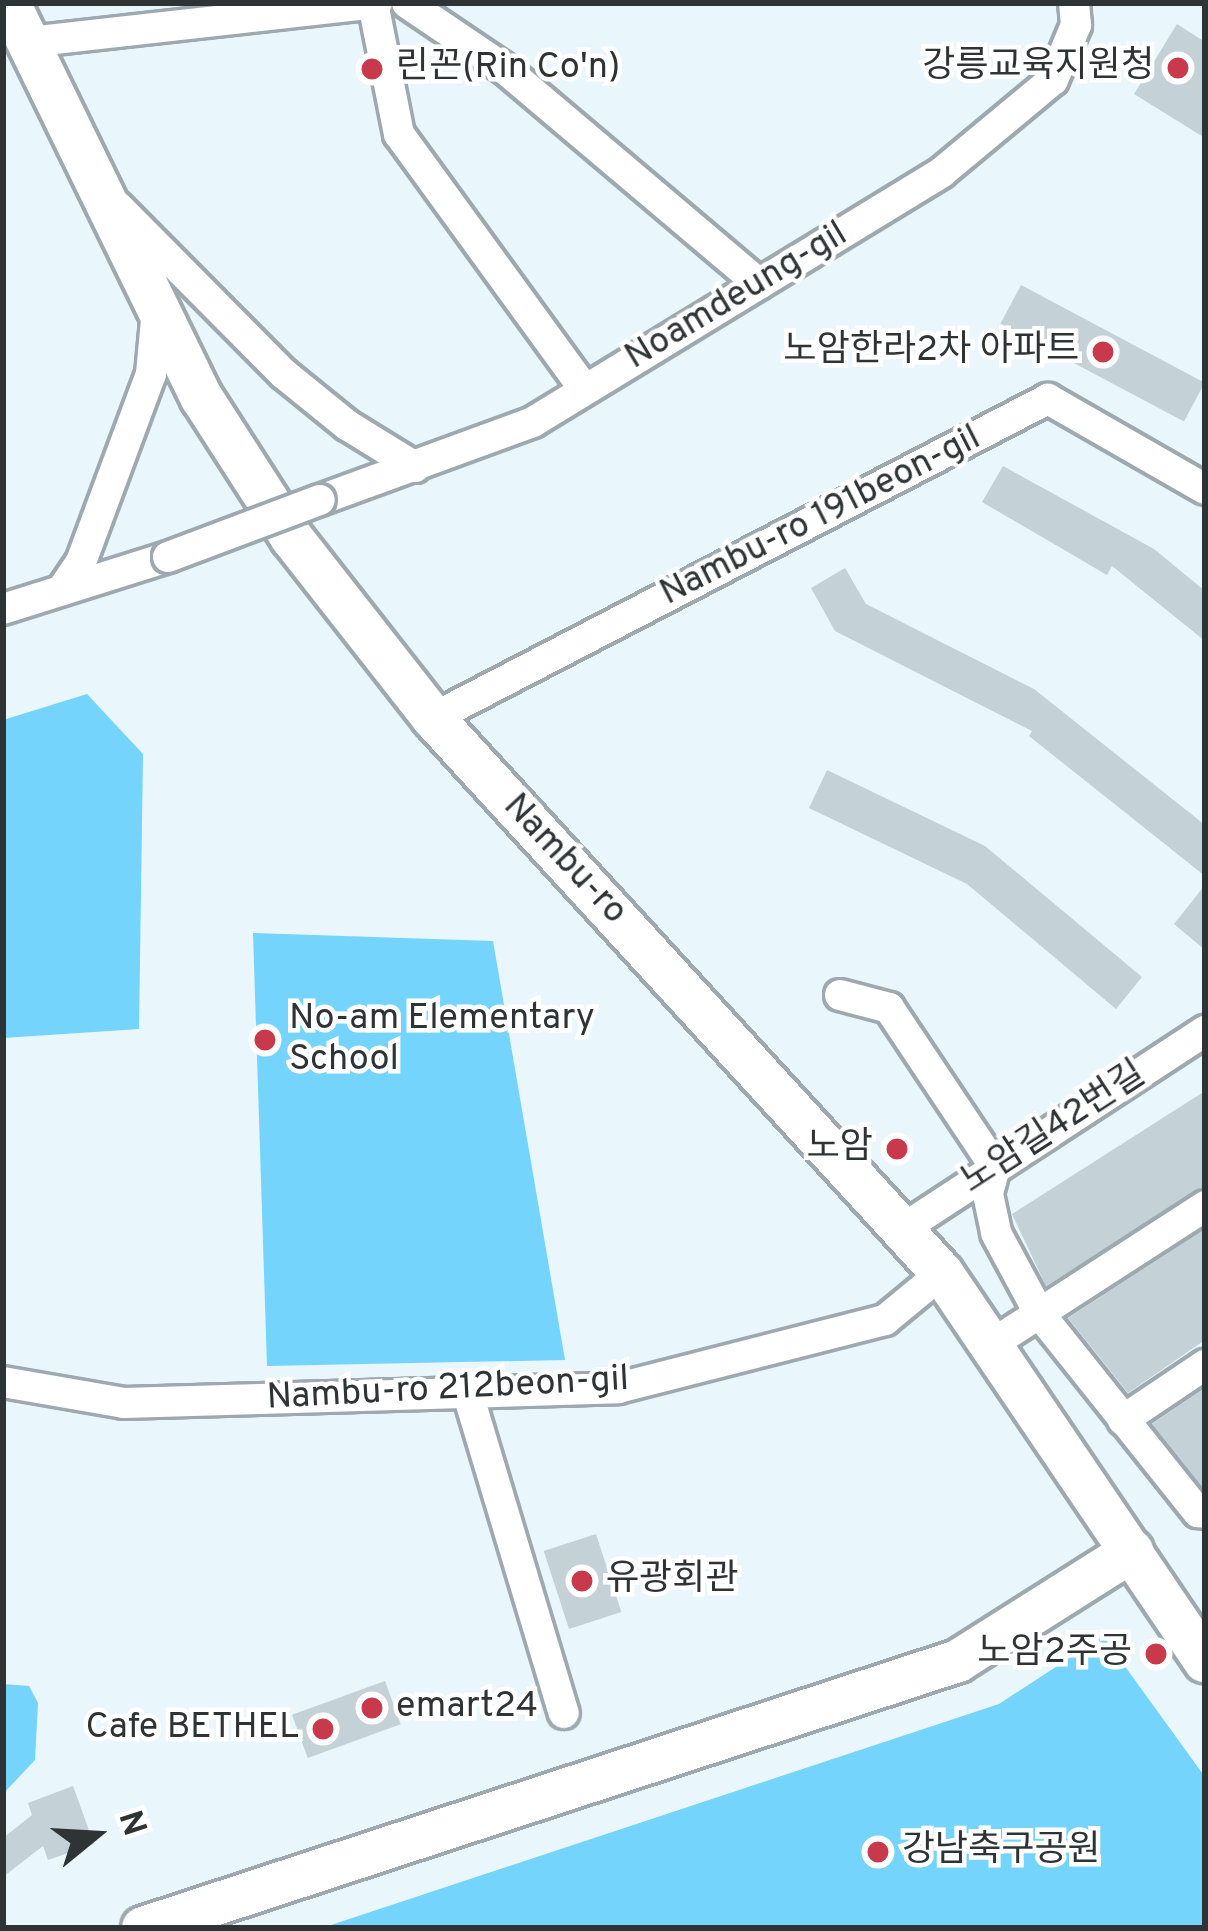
<!DOCTYPE html>
<meta charset="utf-8">
<style>
body{margin:0}
#map{position:relative;width:1208px;height:1931px;overflow:hidden;background:#e9f6fc;font-family:Overpass,"Noto Sans KR",sans-serif}
div>[style]{position:absolute}
.green>*{inset:0;background:#74d4fc}
.building>*{inset:0;background:#c4d1d7;transform-origin:0 0}
.roads{filter:drop-shadow(3px 0 #9da9af) drop-shadow(-3px 0 #9da9af) drop-shadow(0 3px #9da9af) drop-shadow(0 -3px #9da9af)}
.street>*{height:30px;margin:-15px;padding:0 15px;transform-origin:15px;border-radius:15px;background:#fff}
.secondary>*{height:42px;margin:-21px;padding:0 21px;transform-origin:21px;border-radius:21px;background:#fff}
.bridges{filter:drop-shadow(3px 0 #9da9af) drop-shadow(-3px 0 #9da9af) drop-shadow(0 3px #9da9af) drop-shadow(0 -3px #9da9af)}
.street-bridge>*{height:30px;margin:-15px;padding:0 15px;transform-origin:15px;border-radius:15px;background:#fff}
.dots>*{width:33px;height:33px;translate:-50% -50%;box-sizing:border-box;border:6px solid #fff;border-radius:50%}
span{translate:-50% -50%;white-space:nowrap;text-align:center;line-height:1.15;-webkit-text-stroke:9px #fff;paint-order:stroke}
.poi-label{font-size:36px;color:#2e3436}
.right{translate:-100% -50%;text-align:right}
.left{translate:0 -50%;text-align:left}
.street-label{font-size:36px;color:#2e3436}
.frame{position:absolute;inset:0;border:6px solid #2e3436;pointer-events:none}
.north{position:absolute;left:36px;top:1775px;width:120px;height:120px;-webkit-text-stroke:9px #fff;paint-order:stroke;rotate:72deg;font-size:33px;font-weight:700;line-height:48px;text-align:center;color:#2e3436}
.north::after{content:'';display:block;margin:auto;width:42px;height:54px;background:#2e3436;clip-path:polygon(50% 0,100% 100%,50% 72%,0 100%)}
</style>
<div id="map">
<div class="green">
<i style="clip-path:polygon(87px 694px,143px 754px,139px 1029px,3px 1038px,3px 720px)"></i>
<i style="clip-path:polygon(253px 933px,493px 941px,565px 1360px,267px 1366px)"></i>
<i style="clip-path:polygon(1103px 1636px,1205px 1777px,1205px 1928px,322px 1928px,999px 1704px)"></i>
<i style="clip-path:polygon(3px 1684px,29px 1686px,38px 1703px,35px 1760px,3px 1794px)"></i>
</div>
<div class="building">
<i style="clip-path:polygon(1177px 24px,1205px 42px,1205px 138px,1134px 94px)"></i>
<i style="left:1021px;top:285px;width:208px;height:44px;rotate:28deg"></i>
<i style="clip-path:polygon(1003px 466px,1154px 549px,1205px 591px,1205px 641px,1112px 566px,1107px 575px,982px 502px)"></i>
<i style="clip-path:polygon(845px 568px,866px 604px,1034px 689px,1205px 825px,1205px 876px,1029px 736px,1032px 731px,835px 631px,811px 588px)"></i>
<i style="clip-path:polygon(827px 770px,985px 846px,1142px 977px,1116px 1009px,967px 884px,809px 808px)"></i>
<i style="clip-path:polygon(1205px 885px,1205px 950px,1174px 924px)"></i>
<i style="clip-path:polygon(1205px 1091px,1205px 1187px,1046px 1286px,1012px 1214px)"></i>
<i style="clip-path:polygon(1205px 1229px,1205px 1340px,1128px 1393px,1068px 1318px)"></i>
<i style="clip-path:polygon(1205px 1388px,1205px 1486px,1203px 1488px,1152px 1424px)"></i>
<i style="left:596px;top:1534px;width:82px;height:55px;rotate:72deg"></i>
<i style="left:385px;top:1681px;width:46px;height:99px;rotate:70deg"></i>
<i style="clip-path:polygon(73px 1786px,94px 1844px,48px 1860px,43px 1846px,3px 1877px,3px 1838px,32px 1815px,28px 1803px)"></i>
</div>
<div class="roads">
<div class="street">
<i style="left:373px;top:3px;width:134px;rotate:78.8deg"></i>
<i style="left:399px;top:134px;width:316px;rotate:54deg"></i>
<i style="left:407px;top:3px;width:118px;rotate:34deg"></i>
<i style="left:505px;top:69px;width:333px;rotate:40.2deg"></i>
<i style="left:29px;top:42px;width:350px;rotate:-6.4deg"></i>
<i style="left:118px;top:207px;width:235px;rotate:45.2deg"></i>
<i style="left:284px;top:374px;width:81px;rotate:39deg"></i>
<i style="left:347px;top:425px;width:80px;rotate:31.7deg"></i>
<i style="left:320px;top:500px;width:227px;rotate:-20.1deg"></i>
<i style="left:533px;top:422px;width:479px;rotate:-31.4deg"></i>
<i style="left:942px;top:172px;width:144px;rotate:-39.7deg"></i>
<i style="left:1053px;top:80px;width:60px;rotate:-67.3deg"></i>
<i style="left:1076px;top:25px;width:22px;rotate:-95deg"></i>
<i style="left:62px;top:590px;width:34px;rotate:-56deg"></i>
<i style="left:81px;top:562px;width:201px;rotate:-69.6deg"></i>
<i style="left:151px;top:374px;width:65px;rotate:-84.7deg"></i>
<i style="left:3px;top:609px;width:173px;rotate:-17.5deg"></i>
<i style="left:433px;top:718px;width:693px;rotate:-27.42deg"></i>
<i style="left:1048px;top:399px;width:181px;rotate:29.8deg"></i>
<i style="left:840px;top:995px;width:51px;rotate:14.9deg"></i>
<i style="left:889px;top:1008px;width:191px;rotate:56.3deg"></i>
<i style="left:995px;top:1167px;width:28px;rotate:105deg"></i>
<i style="left:988px;top:1194px;width:40px;rotate:78deg"></i>
<i style="left:996px;top:1233px;width:91px;rotate:61.7deg"></i>
<i style="left:1039px;top:1313px;width:255px;rotate:51.4deg"></i>
<i style="left:1198px;top:1512px;width:7px;rotate:8deg"></i>
<i style="left:904px;top:1228px;width:360px;rotate:-33.2deg"></i>
<i style="left:992px;top:1344px;width:254px;rotate:-32.9deg"></i>
<i style="left:3px;top:1382px;width:123px;rotate:9.8deg"></i>
<i style="left:124px;top:1403px;width:494px;rotate:-1.7deg"></i>
<i style="left:618px;top:1388px;width:276px;rotate:-14.3deg"></i>
<i style="left:885px;top:1320px;width:74px;rotate:-39.5deg"></i>
<i style="left:468px;top:1394px;width:333px;rotate:73.3deg"></i>
<i style="left:1123px;top:1420px;width:99px;rotate:-33.9deg"></i>
</div>
<div class="secondary">
<i style="left:9px;top:3px;width:440px;rotate:64deg"></i>
<i style="left:202px;top:398px;width:166px;rotate:57.3deg"></i>
<i style="left:292px;top:538px;width:229px;rotate:51.9deg"></i>
<i style="left:433px;top:718px;width:753px;rotate:47.48deg"></i>
<i style="left:942px;top:1273px;width:469px;rotate:55.9deg"></i>
<i style="left:143px;top:1928px;width:858px;rotate:-18.14deg"></i>
<i style="left:958px;top:1661px;width:206px;rotate:-32.3deg"></i>
</div>
</div>
<div class="bridges">
<div class="street-bridge">
<i style="left:168px;top:557px;width:162px;rotate:-20.6deg"></i>
</div>
</div>
<div class="dots">
<i style="left:1178px;top:68px;background:#c9394c"></i>
<i style="left:372px;top:69px;background:#c9394c"></i>
<i style="left:1103px;top:352px;background:#c9394c"></i>
<i style="left:265px;top:1040px;background:#c9394c"></i>
<i style="left:897px;top:1149px;background:#c9394c"></i>
<i style="left:582px;top:1581px;background:#c9394c"></i>
<i style="left:1156px;top:1654px;background:#c9394c"></i>
<i style="left:372px;top:1708px;background:#c9394c"></i>
<i style="left:323px;top:1729px;background:#c9394c"></i>
<i style="left:878px;top:1852px;background:#c9394c"></i>
</div>
<div class="poi-label">
<span class="right" style="left:1154px;top:68px">강릉교육지원청</span>
<span class="left" style="left:396px;top:69px">린꼰(Rin Co'n)</span>
<span class="right" style="left:1079px;top:352px">노암한라2차 아파트</span>
<span class="left" style="left:289px;top:1040px">No-am Elementary<br>School</span>
<span class="right" style="left:873px;top:1149px">노암</span>
<span class="left" style="left:606px;top:1581px">유광회관</span>
<span class="right" style="left:1132px;top:1654px">노암2주공</span>
<span class="left" style="left:396px;top:1708px">emart24</span>
<span class="right" style="left:299px;top:1729px">Cafe BETHEL</span>
<span class="left" style="left:902px;top:1852px">강남축구공원</span>
</div>
<div class="street-label">
<span style="left:737px;top:297px;rotate:-31deg">Noamdeung-gil</span>
<span style="left:821px;top:517px;rotate:-27deg">Nambu-ro 191beon-gil</span>
<span style="left:564px;top:860px;rotate:47deg">Nambu-ro</span>
<span style="left:1054px;top:1129px;rotate:-33deg">노암길42번길</span>
<span style="left:448px;top:1390px;rotate:-3deg">Nambu-ro 212beon-gil</span>
</div>
<div class="frame"></div>
<div class="north">N</div>
</div>
